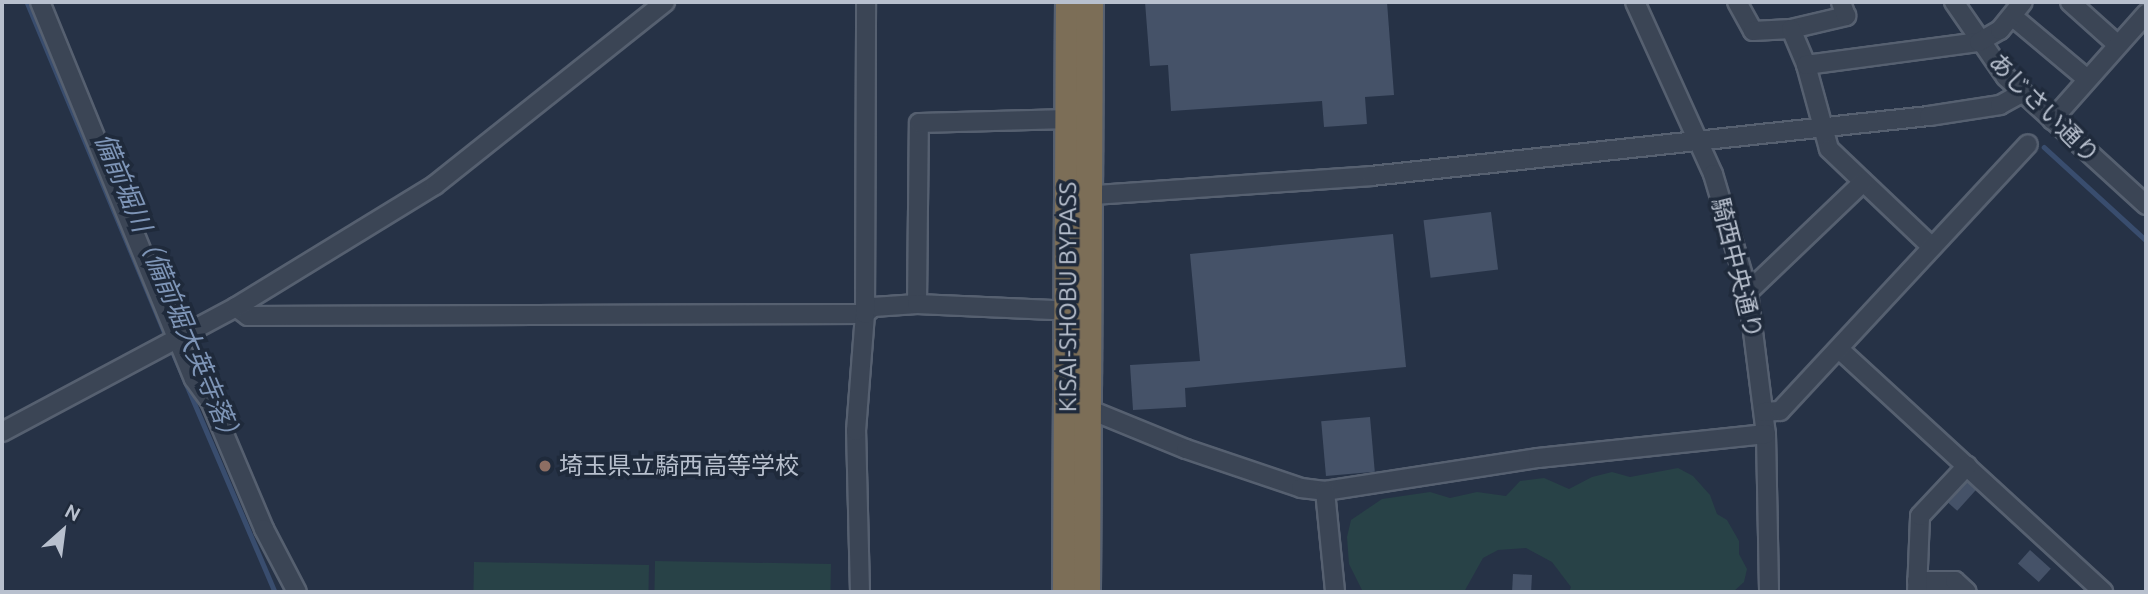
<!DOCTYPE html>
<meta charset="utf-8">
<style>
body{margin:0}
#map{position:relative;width:2148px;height:594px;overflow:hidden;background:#263246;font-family:Ubuntu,"Noto Sans JP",sans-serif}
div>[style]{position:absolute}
.green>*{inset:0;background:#284247;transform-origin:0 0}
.stream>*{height:4.5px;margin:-2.25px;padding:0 2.25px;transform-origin:2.25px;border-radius:2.25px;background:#394d6e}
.building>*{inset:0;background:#455268;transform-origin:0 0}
.roads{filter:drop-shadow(2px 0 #566070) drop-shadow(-2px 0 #566070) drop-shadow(0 2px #566070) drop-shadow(0 -2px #566070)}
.minor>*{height:18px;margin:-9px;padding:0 9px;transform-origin:9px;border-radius:9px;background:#3b4555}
.highway>*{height:26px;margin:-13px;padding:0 13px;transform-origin:13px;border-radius:13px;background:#7c6e57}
.dots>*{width:19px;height:19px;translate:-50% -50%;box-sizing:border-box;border:4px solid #1f2a3b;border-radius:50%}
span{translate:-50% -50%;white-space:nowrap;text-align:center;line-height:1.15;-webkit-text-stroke:7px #1f2a3b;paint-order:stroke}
.street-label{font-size:24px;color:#b8c0ce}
.poi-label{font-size:24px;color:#b8c0ce}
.left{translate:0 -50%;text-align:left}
.water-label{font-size:26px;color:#7e95b7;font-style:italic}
.frame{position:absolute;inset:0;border:4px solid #b8c0ce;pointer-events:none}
.north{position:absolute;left:28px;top:496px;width:70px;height:70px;-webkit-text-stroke:5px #1f2a3b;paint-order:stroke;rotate:28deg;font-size:19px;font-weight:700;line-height:28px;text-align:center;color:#b8c0ce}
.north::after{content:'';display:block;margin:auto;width:24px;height:32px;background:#b8c0ce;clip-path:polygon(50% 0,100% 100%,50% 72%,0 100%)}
</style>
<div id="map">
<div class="green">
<i style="clip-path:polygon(1678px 468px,1693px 476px,1710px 495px,1717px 514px,1727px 520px,1739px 541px,1739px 554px,1747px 569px,1744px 582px,1733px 592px,1569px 592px,1571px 587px,1552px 562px,1526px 548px,1498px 550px,1483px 558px,1464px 592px,1363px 592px,1349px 564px,1347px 537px,1351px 520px,1382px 499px,1430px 492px,1450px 498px,1477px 492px,1506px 496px,1520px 481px,1544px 478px,1569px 489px,1592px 477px,1612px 472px,1630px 477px)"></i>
<i style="left:655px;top:561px;width:176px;height:31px;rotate:1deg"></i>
<i style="left:474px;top:562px;width:175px;height:30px;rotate:1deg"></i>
</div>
<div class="stream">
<i style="left:27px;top:2px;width:366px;rotate:67.4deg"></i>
<i style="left:2044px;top:147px;width:138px;rotate:42.4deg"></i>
<i style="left:171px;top:348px;width:265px;rotate:66.9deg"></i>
</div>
<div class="building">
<i style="clip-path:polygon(1145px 2px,1387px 2px,1394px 95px,1365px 97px,1367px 124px,1324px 127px,1322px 101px,1171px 111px,1168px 65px,1150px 66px)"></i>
<i style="left:1491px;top:212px;width:58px;height:68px;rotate:83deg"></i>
<i style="clip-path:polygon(1393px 234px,1406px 367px,1185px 388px,1186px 407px,1133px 410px,1130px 365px,1200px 361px,1190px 254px)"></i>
<i style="left:1370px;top:417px;width:55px;height:49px;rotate:85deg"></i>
<i style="left:1967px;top:482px;width:12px;height:28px;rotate:42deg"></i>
<i style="left:2030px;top:550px;width:28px;height:18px;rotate:42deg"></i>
<i style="left:1513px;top:574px;width:19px;height:18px;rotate:3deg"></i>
</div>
<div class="roads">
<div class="minor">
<i style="left:40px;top:2px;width:407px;rotate:67.8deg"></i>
<i style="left:194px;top:379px;width:27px;rotate:54deg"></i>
<i style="left:210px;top:401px;width:139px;rotate:67.1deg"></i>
<i style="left:264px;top:529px;width:71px;rotate:62.4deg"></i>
<i style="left:1635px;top:2px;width:189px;rotate:65.6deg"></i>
<i style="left:1713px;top:174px;width:123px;rotate:73.5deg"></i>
<i style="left:1748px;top:292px;width:143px;rotate:82.8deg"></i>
<i style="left:1766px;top:434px;width:158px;rotate:88.9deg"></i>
<i style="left:1737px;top:2px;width:33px;rotate:61deg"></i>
<i style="left:1753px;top:31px;width:38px;rotate:-3deg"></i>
<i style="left:1791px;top:29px;width:57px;rotate:-13.3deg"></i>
<i style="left:1846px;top:16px;width:15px;rotate:-110deg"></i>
<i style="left:1954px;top:2px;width:91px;rotate:55.3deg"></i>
<i style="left:2006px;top:77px;width:190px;rotate:42.4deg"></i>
<i style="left:2070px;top:2px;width:64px;rotate:41.9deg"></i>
<i style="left:2012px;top:16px;width:98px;rotate:40deg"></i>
<i style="left:1791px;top:29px;width:39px;rotate:67deg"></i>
<i style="left:1806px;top:65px;width:87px;rotate:74.7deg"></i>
<i style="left:1829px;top:149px;width:142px;rotate:43.6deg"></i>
<i style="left:1806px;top:65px;width:175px;rotate:-7.6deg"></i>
<i style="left:1979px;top:42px;width:24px;rotate:-30deg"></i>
<i style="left:2000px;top:30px;width:36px;rotate:-51deg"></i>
<i style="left:2052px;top:120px;width:142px;rotate:-48.4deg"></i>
<i style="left:1080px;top:196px;width:292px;rotate:-3.9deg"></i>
<i style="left:1371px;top:176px;width:561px;rotate:-6.14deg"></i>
<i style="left:1929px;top:116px;width:72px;rotate:-8.8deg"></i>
<i style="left:2000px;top:105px;width:25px;rotate:-29deg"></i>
<i style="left:1748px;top:292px;width:159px;rotate:-43.7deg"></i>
<i style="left:917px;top:304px;width:181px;rotate:-89.4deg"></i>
<i style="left:919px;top:123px;width:150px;rotate:-1.5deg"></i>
<i style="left:236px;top:307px;width:15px;rotate:37deg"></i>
<i style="left:248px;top:316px;width:617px;rotate:-0.19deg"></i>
<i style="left:865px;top:314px;width:11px;rotate:-41deg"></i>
<i style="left:873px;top:307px;width:44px;rotate:-3.9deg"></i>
<i style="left:917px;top:304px;width:136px;rotate:2.5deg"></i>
<i style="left:1839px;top:349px;width:359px;rotate:42.6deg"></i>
<i style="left:1088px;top:409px;width:106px;rotate:22.2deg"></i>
<i style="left:1186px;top:449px;width:121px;rotate:18.7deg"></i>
<i style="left:1301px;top:488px;width:24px;rotate:7deg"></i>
<i style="left:1325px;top:491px;width:216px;rotate:-8.8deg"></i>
<i style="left:1538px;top:458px;width:229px;rotate:-6deg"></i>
<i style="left:1764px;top:412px;width:16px;rotate:-4deg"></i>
<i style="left:1780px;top:411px;width:364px;rotate:-47.1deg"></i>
<i style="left:2px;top:432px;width:265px;rotate:-28.1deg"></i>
<i style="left:236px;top:307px;width:233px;rotate:-31.5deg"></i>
<i style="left:435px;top:185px;width:294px;rotate:-38.5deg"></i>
<i style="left:1325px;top:491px;width:101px;rotate:84.3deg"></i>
<i style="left:1917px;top:581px;width:38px"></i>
<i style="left:1955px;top:581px;width:16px;rotate:43deg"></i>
<i style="left:860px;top:592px;width:161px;rotate:-91.4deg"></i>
<i style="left:856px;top:431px;width:117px;rotate:-85.6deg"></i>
<i style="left:865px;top:314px;width:312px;rotate:-89.8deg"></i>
<i style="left:1917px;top:592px;width:76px;rotate:-87.7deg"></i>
<i style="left:1920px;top:516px;width:69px;rotate:-46.8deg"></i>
</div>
<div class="highway">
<i style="left:1066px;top:592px;width:590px;rotate:-89.71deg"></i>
<i style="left:1087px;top:592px;width:590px;rotate:-89.71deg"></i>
</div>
</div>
<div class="dots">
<i style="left:545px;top:466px;background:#8d6e63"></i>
</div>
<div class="street-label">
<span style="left:2044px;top:108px;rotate:45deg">あじさい通り</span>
<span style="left:1737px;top:268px;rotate:76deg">騎西中央通り</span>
<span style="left:1068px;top:297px;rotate:-90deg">KISAI-SHOBU BYPASS</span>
</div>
<div class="poi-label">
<span class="left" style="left:559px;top:466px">埼玉県立騎西高等学校</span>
</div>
<div class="water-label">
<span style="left:169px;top:290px;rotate:67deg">備前堀川（備前堀大英寺落）</span>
</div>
<div class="frame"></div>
<div class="north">N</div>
</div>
